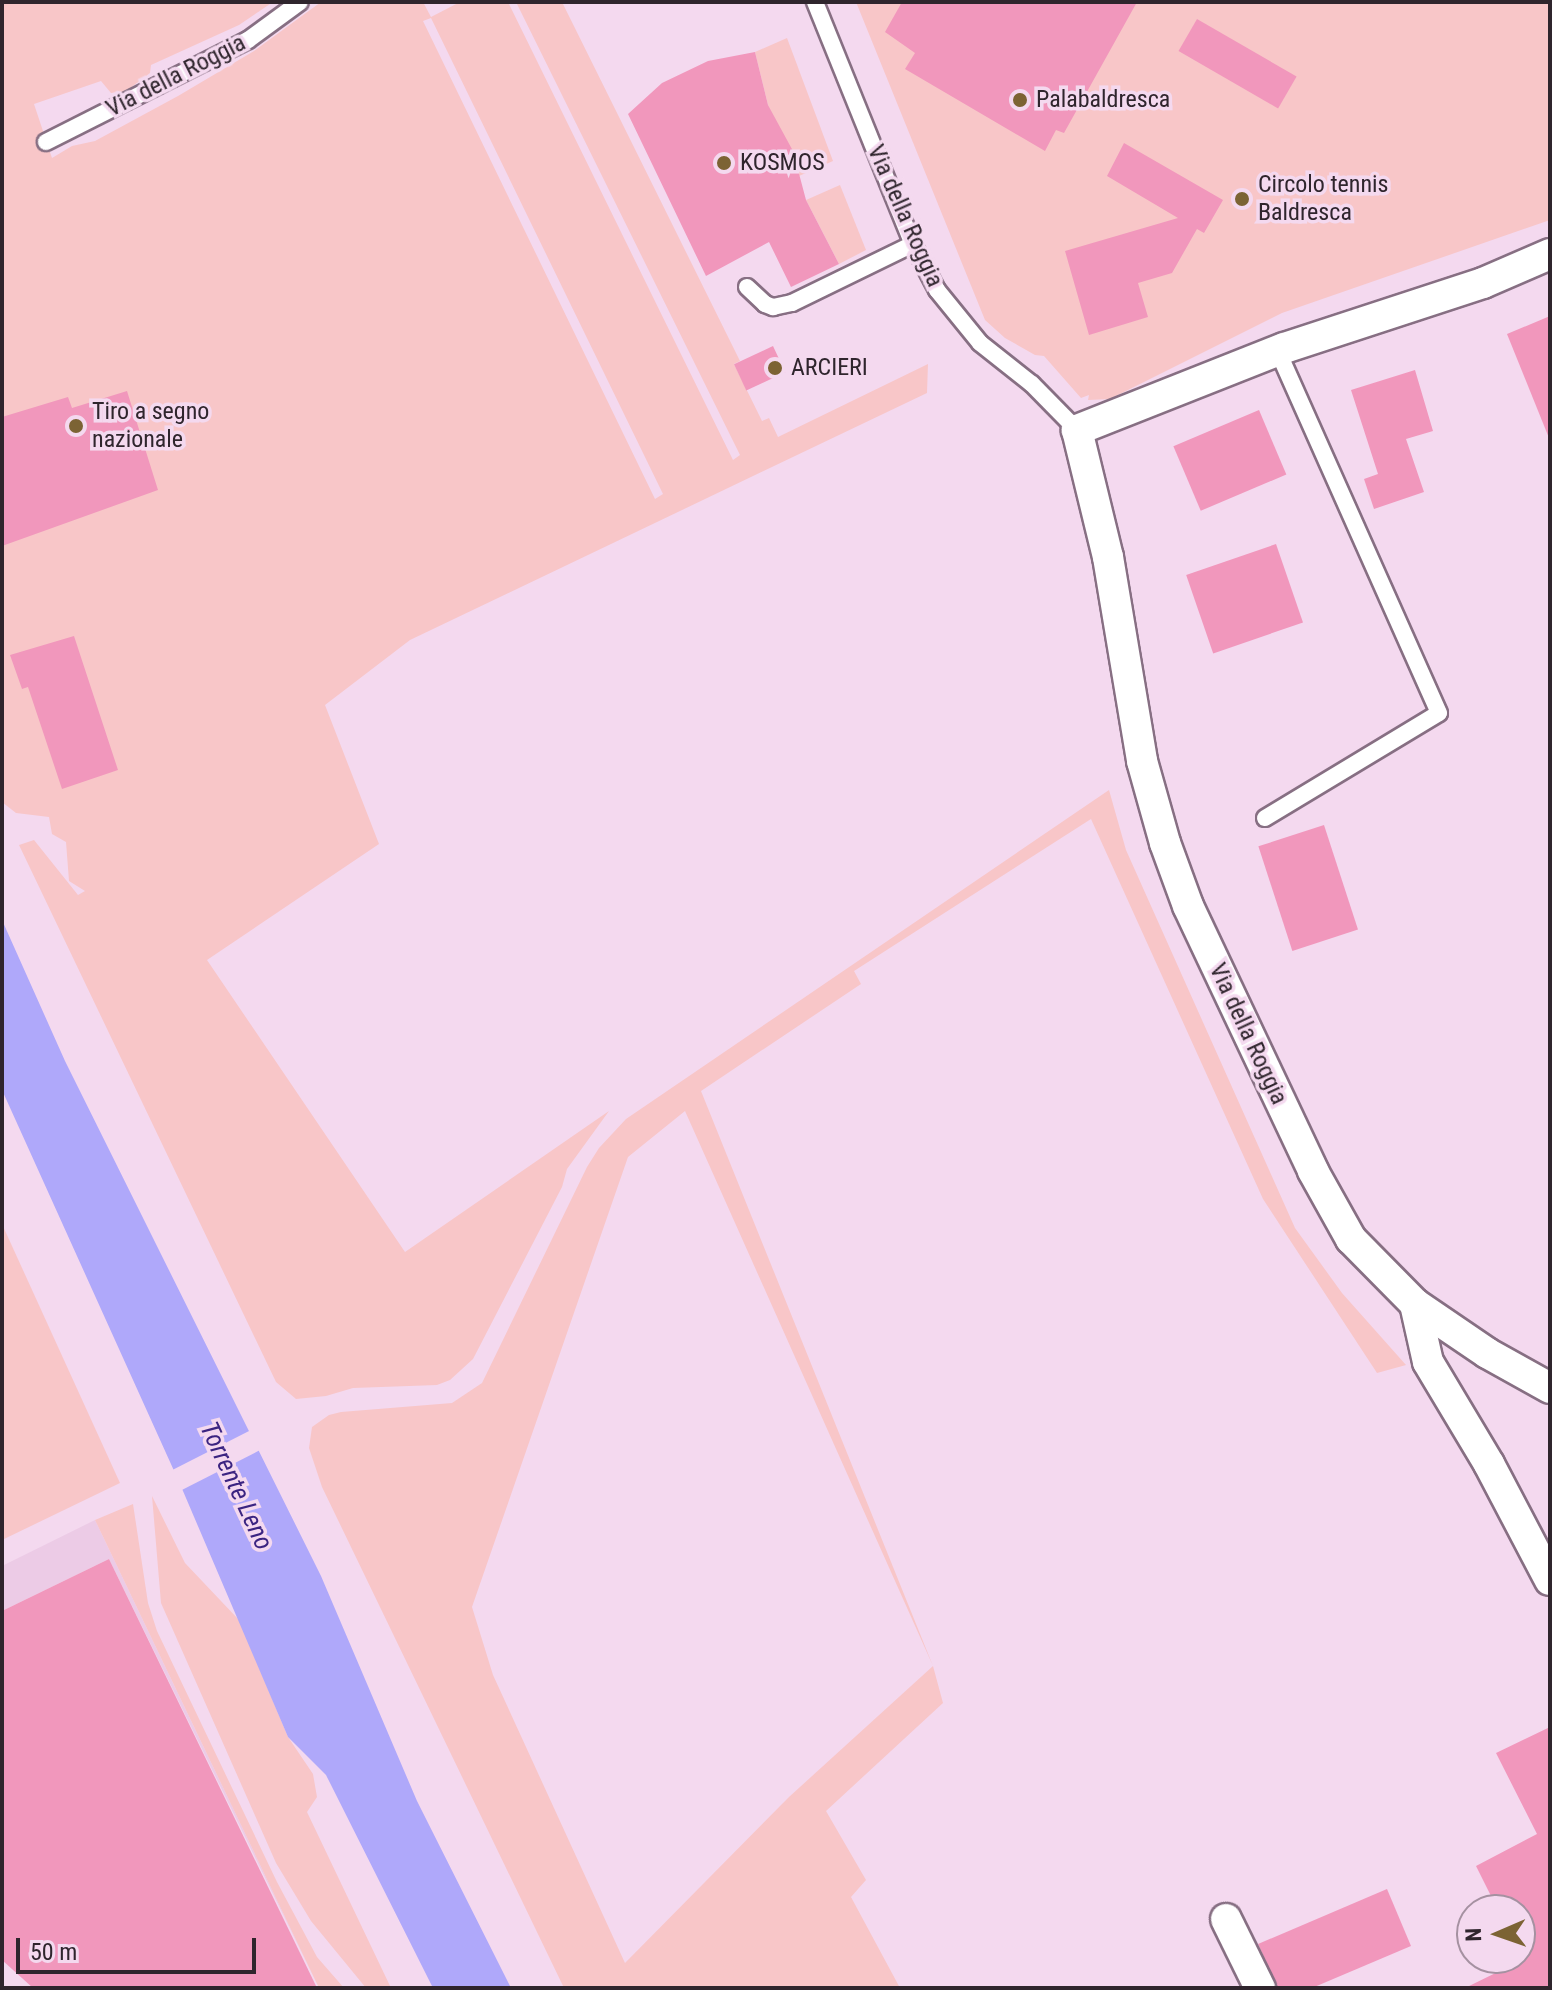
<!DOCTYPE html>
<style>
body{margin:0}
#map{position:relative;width:1552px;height:1990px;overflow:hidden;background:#f4d9ef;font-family:"Roboto Condensed",sans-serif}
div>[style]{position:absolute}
.built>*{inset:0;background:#eccbe6}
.green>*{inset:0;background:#f8c6c8}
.water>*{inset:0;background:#afa8fa}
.pier>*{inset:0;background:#f4d9ef;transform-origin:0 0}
.building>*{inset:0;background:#f197bc;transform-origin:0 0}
.roads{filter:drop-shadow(2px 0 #876f83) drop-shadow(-2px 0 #876f83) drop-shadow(0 2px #876f83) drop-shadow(0 -2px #876f83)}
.service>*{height:16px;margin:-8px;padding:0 8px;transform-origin:8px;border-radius:8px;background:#fff}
.minor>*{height:30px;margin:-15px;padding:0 15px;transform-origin:15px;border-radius:15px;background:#fff}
.dots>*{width:22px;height:22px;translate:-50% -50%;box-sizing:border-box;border:4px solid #f4d9ef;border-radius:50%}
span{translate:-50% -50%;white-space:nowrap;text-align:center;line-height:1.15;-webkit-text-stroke:7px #f4d9ef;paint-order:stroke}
.street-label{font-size:24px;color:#2f252d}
.poi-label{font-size:24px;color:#2f252d}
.left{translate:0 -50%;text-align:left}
.water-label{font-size:26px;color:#3b2481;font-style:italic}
.frame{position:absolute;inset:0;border:4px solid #2f252d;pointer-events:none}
.north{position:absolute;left:1456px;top:1894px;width:80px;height:80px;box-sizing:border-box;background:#f4d9ef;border:2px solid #a591a1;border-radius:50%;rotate:268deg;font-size:22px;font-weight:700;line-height:32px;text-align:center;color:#2f252d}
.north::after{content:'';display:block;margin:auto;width:28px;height:36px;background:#7c6334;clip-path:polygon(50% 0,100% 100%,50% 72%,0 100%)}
.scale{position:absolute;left:16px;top:1938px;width:240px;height:36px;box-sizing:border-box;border:4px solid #2f252d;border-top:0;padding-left:10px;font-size:24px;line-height:28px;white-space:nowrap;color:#2f252d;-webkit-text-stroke:6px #f4d9ef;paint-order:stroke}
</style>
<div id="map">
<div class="built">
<i style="clip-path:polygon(95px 1520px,319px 1988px,109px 1559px,2px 1611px,2px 1566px)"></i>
</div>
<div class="green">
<i style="clip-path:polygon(evenodd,2px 2px,273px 2px,239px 25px,151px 65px,150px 73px,125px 92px,111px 93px,101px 81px,34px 104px,52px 158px,72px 146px,95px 141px,178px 96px,254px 51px,321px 2px,423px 2px,431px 17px,460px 2px,508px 2px,733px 460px,740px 455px,516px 2px,562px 2px,740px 361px,734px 364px,762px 421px,769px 418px,778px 437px,928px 364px,927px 393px,410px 640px,325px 705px,379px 844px,207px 960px,405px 1252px,609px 1111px,567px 1169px,562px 1187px,473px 1359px,450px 1380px,437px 1385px,353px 1388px,326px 1396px,296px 1399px,276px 1382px,19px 845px,34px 840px,78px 895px,85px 891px,69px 881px,66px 842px,52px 834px,49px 817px,16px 813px,2px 802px,2px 2px,431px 18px,663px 494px,655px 499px,423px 21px,431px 18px)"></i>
<i style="clip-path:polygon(856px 2px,1550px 2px,1550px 220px,1282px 313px,1110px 399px,1088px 400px,1089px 395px,1081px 398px,1044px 356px,1035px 355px,1005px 338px,985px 320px)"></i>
<i style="clip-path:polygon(787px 38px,833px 161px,799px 176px,768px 105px,755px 52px)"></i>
<i style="clip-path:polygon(840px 185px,866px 250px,839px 264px,806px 200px)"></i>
<i style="clip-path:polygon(evenodd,1109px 790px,1126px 850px,1295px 1228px,1342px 1293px,1406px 1365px,1377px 1373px,1263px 1199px,1091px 819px,854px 971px,861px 984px,701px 1091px,933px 1666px,943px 1703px,826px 1811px,866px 1880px,851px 1897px,900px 1988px,564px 1988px,322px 1487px,309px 1448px,312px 1427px,329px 1415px,341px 1412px,452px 1403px,482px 1383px,587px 1167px,599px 1148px,626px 1119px,1109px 790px,685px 1111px,933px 1666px,789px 1797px,625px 1963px,493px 1675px,472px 1607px,628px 1157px,685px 1111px)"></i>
<i style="clip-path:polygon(2px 1224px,120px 1483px,2px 1540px)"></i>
<i style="clip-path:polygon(152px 1496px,185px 1563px,239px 1620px,288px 1737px,313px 1774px,317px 1797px,307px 1812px,391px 1988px,366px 1988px,311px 1921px,276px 1863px,161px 1603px)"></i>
<i style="clip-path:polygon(133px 1504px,148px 1603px,157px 1631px,277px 1882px,317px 1957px,344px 1988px,319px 1988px,95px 1520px)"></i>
</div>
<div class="water">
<i style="clip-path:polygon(2px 920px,65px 1061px,321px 1576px,417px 1801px,511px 1988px,433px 1988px,326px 1775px,288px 1737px,180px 1484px,2px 1090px)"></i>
</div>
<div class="pier">
<i style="left:251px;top:1430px;width:22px;height:91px;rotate:63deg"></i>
</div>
<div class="building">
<i style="clip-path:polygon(902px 2px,1137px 2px,1064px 133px,1056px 130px,1045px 151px,905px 69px,915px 53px,885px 32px)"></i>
<i style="left:1197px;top:19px;width:115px;height:37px;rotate:30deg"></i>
<i style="clip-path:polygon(755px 52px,768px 105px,793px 151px,806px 200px,839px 264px,791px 287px,769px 242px,706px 276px,628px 114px,662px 83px,708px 61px)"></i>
<i style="clip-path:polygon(1124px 143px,1223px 200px,1204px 233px,1197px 229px,1172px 273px,1138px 283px,1148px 317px,1089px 335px,1065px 251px,1178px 218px,1107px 176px)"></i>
<i style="clip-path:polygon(1550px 316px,1550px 437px,1549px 438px,1507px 334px)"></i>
<i style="left:773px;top:346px;width:29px;height:43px;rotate:65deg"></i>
<i style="clip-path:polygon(1415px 370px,1433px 431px,1406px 439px,1424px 492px,1374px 509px,1364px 479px,1378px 474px,1351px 390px)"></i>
<i style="clip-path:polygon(127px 391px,158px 490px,2px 546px,2px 417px,68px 397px,72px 408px)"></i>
<i style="left:1259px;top:410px;width:70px;height:93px;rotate:67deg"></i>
<i style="left:1276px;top:544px;width:83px;height:95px;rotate:71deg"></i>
<i style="clip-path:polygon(74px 636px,118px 770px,62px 789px,28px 687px,22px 689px,10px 655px)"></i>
<i style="left:1324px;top:825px;width:110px;height:69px;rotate:72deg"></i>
<i style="clip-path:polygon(109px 1559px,317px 1988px,33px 1988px,2px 1960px,2px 1611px)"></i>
<i style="clip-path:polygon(1550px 1727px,1550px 1988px,1465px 1988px,1520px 1961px,1520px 1910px,1498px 1910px,1476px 1866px,1537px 1834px,1496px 1753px)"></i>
<i style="clip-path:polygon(1387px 1889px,1411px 1946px,1312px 1988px,1278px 1988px,1258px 1944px)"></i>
</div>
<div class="roads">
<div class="service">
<i style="left:815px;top:2px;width:261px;rotate:68deg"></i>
<i style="left:913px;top:244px;width:52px;rotate:62.4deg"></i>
<i style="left:937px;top:290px;width:68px;rotate:50.9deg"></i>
<i style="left:980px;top:343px;width:66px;rotate:38.3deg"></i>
<i style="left:1032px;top:384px;width:64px;rotate:45.6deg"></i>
<i style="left:46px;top:142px;width:226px;rotate:-26.8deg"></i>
<i style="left:248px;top:40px;width:64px;rotate:-36.2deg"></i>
<i style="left:747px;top:287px;width:25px;rotate:43deg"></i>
<i style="left:765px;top:304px;width:9px;rotate:21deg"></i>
<i style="left:773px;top:307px;width:19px;rotate:-12deg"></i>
<i style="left:792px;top:303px;width:135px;rotate:-26deg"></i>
<i style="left:1265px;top:818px;width:203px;rotate:-31.1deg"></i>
<i style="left:1439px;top:713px;width:396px;rotate:-114deg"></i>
</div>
<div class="minor">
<i style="left:1550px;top:254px;width:73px;rotate:156.6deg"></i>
<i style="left:1483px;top:283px;width:209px;rotate:161.9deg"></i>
<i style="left:1284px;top:348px;width:223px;rotate:158.4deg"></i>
<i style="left:1077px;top:430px;width:131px;rotate:76.3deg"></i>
<i style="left:1108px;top:557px;width:207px;rotate:80.5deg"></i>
<i style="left:1142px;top:761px;width:85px;rotate:74.3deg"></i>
<i style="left:1165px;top:843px;width:67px;rotate:69.9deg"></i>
<i style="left:1188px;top:906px;width:293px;rotate:64.7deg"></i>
<i style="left:1313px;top:1171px;width:78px;rotate:60.8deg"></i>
<i style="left:1351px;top:1239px;width:91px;rotate:45.4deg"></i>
<i style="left:1415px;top:1304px;width:87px;rotate:34.2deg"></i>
<i style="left:1487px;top:1353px;width:72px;rotate:29.1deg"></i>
<i style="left:1415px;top:1304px;width:59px;rotate:77.4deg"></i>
<i style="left:1428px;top:1362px;width:119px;rotate:59.1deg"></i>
<i style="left:1489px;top:1464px;width:131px;rotate:62.3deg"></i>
<i style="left:1226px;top:1919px;width:77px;rotate:63.8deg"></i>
</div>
</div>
<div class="dots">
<i style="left:1020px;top:100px;background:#7c6334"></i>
<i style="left:724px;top:163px;background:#7c6334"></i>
<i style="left:1242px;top:199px;background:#7c6334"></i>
<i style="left:775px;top:368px;background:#7c6334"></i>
<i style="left:76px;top:426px;background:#7c6334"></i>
</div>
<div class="street-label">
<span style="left:176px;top:76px;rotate:-27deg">Via della Roggia</span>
<span style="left:905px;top:216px;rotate:66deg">Via della Roggia</span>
<span style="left:1248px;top:1034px;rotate:65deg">Via della Roggia</span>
</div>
<div class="poi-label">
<span class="left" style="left:1036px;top:100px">Palabaldresca</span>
<span class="left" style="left:740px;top:163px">KOSMOS</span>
<span class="left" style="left:1258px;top:199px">Circolo tennis<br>Baldresca</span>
<span class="left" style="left:791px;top:368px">ARCIERI</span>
<span class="left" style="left:92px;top:426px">Tiro a segno<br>nazionale</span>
</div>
<div class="water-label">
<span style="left:236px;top:1486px;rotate:65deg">Torrente Leno</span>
</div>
<div class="frame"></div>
<div class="north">N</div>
<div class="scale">50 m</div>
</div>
